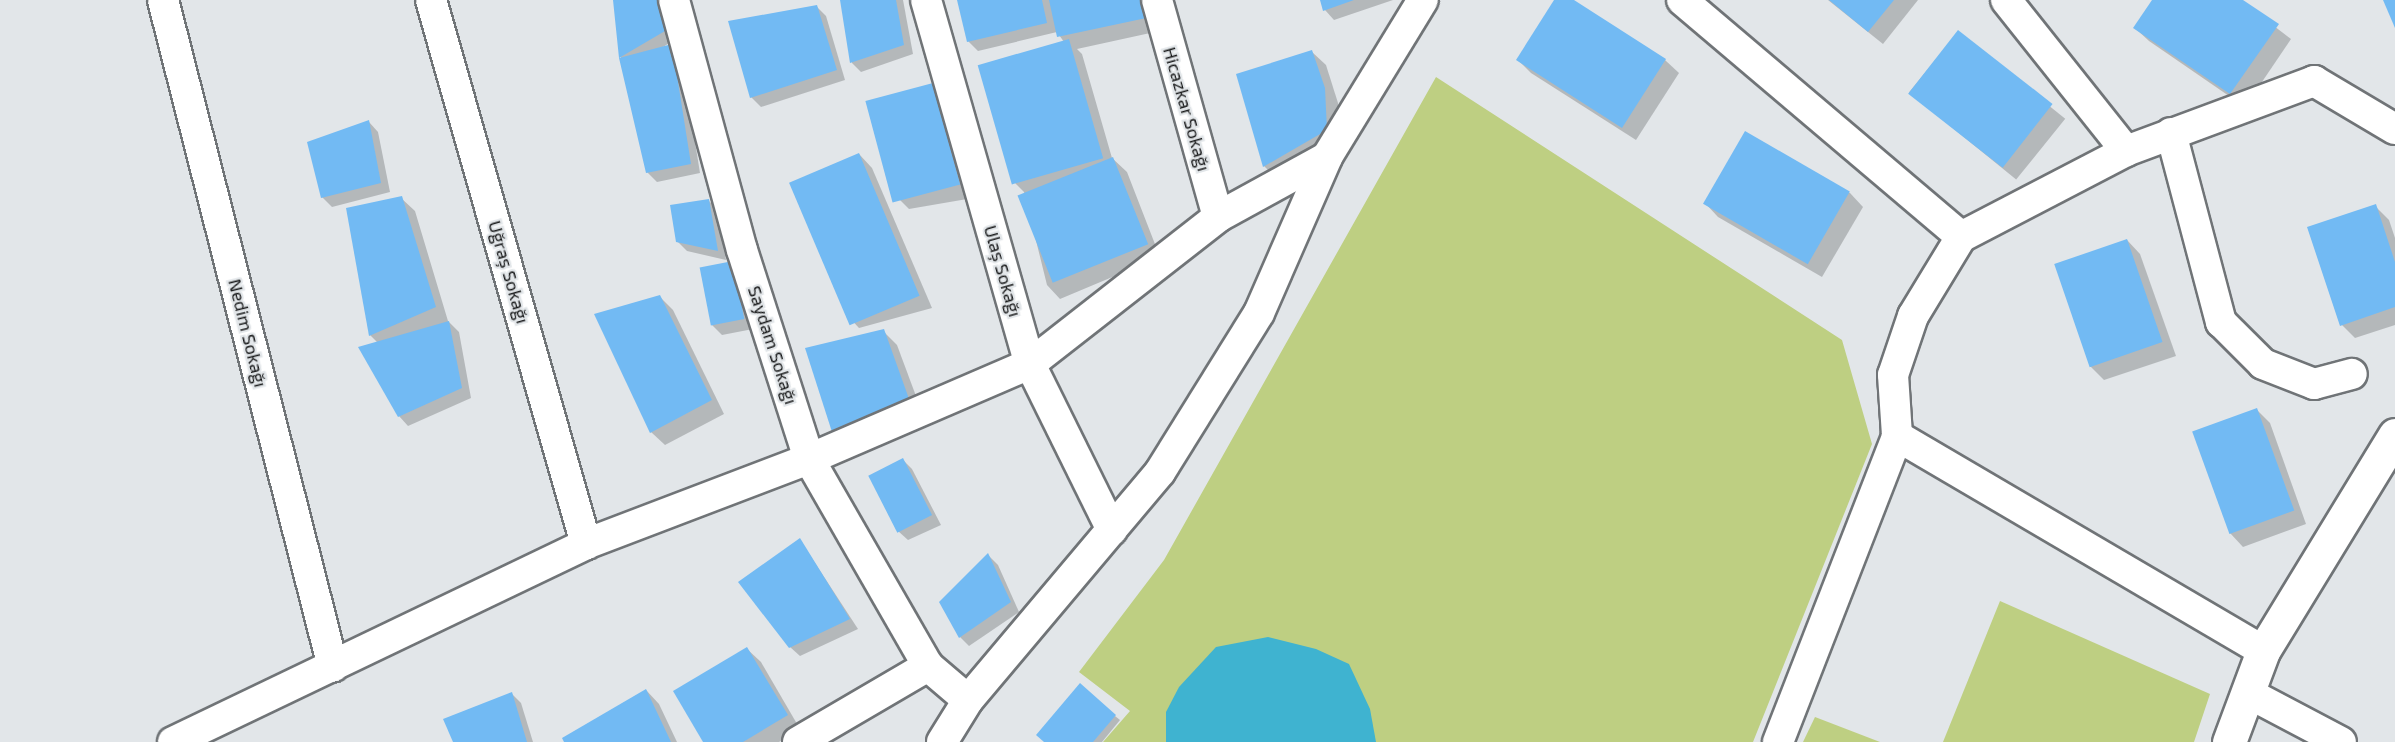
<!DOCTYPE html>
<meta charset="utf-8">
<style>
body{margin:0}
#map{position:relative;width:2395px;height:742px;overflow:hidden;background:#e2e6e9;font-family:"Exo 2",sans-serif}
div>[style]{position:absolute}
.green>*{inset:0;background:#becf82}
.water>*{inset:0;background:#3fb3d0}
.shadow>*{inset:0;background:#0003;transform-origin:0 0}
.building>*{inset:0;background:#72baf3;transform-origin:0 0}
.roads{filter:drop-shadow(2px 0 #707477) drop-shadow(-2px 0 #707477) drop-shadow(0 2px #707477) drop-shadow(0 -2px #707477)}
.minor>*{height:30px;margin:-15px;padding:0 15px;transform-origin:15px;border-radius:15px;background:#fff}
.tertiary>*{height:33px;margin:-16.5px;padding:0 16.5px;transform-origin:16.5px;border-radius:16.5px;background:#fff}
span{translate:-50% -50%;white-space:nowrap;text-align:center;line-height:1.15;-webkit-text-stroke:4.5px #e2e6e9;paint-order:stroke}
.street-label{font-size:18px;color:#171819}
</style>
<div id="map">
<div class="green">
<i style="clip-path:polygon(1436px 77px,1842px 340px,1872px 444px,1753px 742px,1103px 742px,1130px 711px,1079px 672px,1164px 560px)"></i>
<i style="clip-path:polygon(2000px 601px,2210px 694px,2194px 742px,1943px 742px)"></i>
<i style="clip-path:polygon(1815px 717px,1880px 742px,1803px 742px)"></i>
</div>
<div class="water">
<i style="clip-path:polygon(1268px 637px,1316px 649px,1349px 664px,1370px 709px,1376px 742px,1166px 742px,1166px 712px,1179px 687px,1216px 647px)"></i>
</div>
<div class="shadow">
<i style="clip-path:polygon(615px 0,669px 0,674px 40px,663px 47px,681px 55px,700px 173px,657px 182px,647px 172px,621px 58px)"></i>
<i style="clip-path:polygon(841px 0,903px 0,913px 54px,861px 72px,852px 63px)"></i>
<i style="clip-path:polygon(959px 0,1158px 0,1164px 30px,1077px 49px,1082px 54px,1112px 158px,1127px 172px,1160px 257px,1060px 299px,1047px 285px,1024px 192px,1015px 183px,1064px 42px,1057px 32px,978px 51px,968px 41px)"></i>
<i style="clip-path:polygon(1322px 0,1393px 0,1334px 20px,1325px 10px)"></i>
<i style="clip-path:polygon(1556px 0,1571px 0,1665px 60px,1679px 73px,1636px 140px,1531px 73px,1518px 60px)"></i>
<i style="clip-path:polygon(1828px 0,1918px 0,1883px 44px)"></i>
<i style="clip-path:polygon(2154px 0,2240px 0,2291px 39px,2245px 107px,2149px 41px,2135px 28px)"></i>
<i style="clip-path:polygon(817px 7px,826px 16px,845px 80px,761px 107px,751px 97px)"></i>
<i style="left:1958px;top:32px;width:138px;height:78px;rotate:39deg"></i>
<i style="clip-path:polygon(1312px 52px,1326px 65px,1338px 103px,1340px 143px,1278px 180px,1264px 166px,1238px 75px)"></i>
<i style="clip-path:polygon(933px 85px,947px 99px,973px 198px,909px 209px,895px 195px)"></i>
<i style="clip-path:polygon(369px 122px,378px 132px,390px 192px,332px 207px,322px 197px)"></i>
<i style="clip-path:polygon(1745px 133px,1850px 193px,1863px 207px,1822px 277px,1718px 217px,1705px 203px)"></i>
<i style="clip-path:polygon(859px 154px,872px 168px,932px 308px,859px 328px,846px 314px)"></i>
<i style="clip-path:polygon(401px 198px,415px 211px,448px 321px,459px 332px,471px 398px,408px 426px,399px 416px,378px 343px,370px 335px)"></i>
<i style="clip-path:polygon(709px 201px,718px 210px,726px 260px,687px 251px,677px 241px)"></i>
<i style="clip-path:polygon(2375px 206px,2389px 220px,2395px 238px,2395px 325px,2355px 338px,2342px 325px)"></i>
<i style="clip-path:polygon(2127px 240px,2140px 254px,2176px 356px,2104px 380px,2090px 366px)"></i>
<i style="clip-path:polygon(732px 262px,753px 329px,722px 335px,712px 325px)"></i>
<i style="clip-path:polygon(659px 296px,673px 310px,724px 414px,665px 445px,651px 432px)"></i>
<i style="clip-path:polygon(883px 331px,897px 345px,926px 423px,847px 445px,833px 431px)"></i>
<i style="clip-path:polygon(2256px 409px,2270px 423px,2306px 524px,2243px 547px,2230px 533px)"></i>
<i style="clip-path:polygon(903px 460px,912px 469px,941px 525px,908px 540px,898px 531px)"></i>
<i style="clip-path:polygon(800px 540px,858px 629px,800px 656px,790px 647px)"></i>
<i style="clip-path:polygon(988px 555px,998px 565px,1019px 612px,969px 646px,960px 637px)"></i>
<i style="clip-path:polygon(747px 649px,761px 662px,800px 729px,779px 742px,705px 742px)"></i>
<i style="clip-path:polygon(646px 690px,659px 704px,677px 742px,566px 742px)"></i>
<i style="clip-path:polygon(511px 693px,521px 703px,533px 742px,455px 742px)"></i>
<i style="clip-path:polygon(1115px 716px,1120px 720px,1102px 742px,1045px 742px)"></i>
</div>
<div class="building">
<i style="clip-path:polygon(613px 0,661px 0,665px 31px,619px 58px,672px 44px,691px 164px,646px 173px,619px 58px)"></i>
<i style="clip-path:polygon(840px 0,896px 0,904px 45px,850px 63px)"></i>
<i style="clip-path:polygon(957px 0,1042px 0,1047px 23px,967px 42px)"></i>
<i style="clip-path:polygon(1049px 0,1148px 0,1151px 17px,1057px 37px)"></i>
<i style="clip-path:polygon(1320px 0,1354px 0,1323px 11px)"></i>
<i style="clip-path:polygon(1554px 0,1574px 0,1666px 59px,1622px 128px,1516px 60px)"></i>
<i style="clip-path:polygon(1829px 0,1894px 0,1868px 32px)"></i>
<i style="clip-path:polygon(2152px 0,2243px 0,2279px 24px,2230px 94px,2133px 28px)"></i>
<i style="clip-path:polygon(2383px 0,2395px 0,2395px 28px)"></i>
<i style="clip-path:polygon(817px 5px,837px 70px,750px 98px,728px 21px)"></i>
<i style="left:1958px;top:30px;width:120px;height:81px;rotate:38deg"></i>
<i style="left:1069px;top:39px;width:124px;height:95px;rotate:74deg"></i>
<i style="clip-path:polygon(1312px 50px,1325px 88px,1327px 130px,1263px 167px,1236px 74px)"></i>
<i style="left:933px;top:83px;width:105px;height:70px;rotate:75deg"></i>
<i style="clip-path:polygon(369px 120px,381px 183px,321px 198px,307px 142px)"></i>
<i style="left:1745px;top:131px;width:121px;height:84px;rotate:30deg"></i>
<i style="left:859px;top:153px;width:155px;height:76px;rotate:67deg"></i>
<i style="left:1113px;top:157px;width:94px;height:103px;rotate:68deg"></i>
<i style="clip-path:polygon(402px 196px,436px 307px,369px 336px,346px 208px)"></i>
<i style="clip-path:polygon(709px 199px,718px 251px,676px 242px,670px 205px)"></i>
<i style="clip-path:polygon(2376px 204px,2395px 262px,2395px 307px,2340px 326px,2307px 227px)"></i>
<i style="left:2127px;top:239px;width:109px;height:77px;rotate:71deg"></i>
<i style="left:733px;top:261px;width:59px;height:34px;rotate:79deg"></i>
<i style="clip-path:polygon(660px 295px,712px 400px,650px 433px,594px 314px)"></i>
<i style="clip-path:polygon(449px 321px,462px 388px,398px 417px,358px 347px)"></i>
<i style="clip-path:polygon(884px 329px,913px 410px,832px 432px,805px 348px)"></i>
<i style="left:2257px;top:408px;width:109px;height:69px;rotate:70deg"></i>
<i style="left:903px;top:458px;width:64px;height:39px;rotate:63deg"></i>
<i style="clip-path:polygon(800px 538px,850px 619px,789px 648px,738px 582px)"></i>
<i style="clip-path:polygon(988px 553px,1011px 602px,959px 638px,939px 602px)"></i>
<i style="clip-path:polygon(747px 647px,788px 715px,743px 742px,703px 742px,673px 691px)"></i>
<i style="clip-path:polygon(1080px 683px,1116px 715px,1093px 742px,1044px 742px,1036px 735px)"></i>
<i style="clip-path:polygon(646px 689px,671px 742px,564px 742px,562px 738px)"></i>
<i style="clip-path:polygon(512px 692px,527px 742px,453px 742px,443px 719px)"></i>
</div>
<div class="roads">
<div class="minor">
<i style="left:163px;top:0;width:688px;rotate:75.7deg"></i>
<i style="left:431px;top:0;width:566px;rotate:74.1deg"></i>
<i style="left:674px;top:0;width:259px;rotate:74.8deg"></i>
<i style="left:742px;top:250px;width:219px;rotate:72.2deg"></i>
<i style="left:809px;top:459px;width:239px;rotate:60.1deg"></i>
<i style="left:928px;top:666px;width:52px;rotate:40.4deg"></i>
<i style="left:968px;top:700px;width:298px;rotate:-49.9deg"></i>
<i style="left:1160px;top:472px;width:187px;rotate:-58.1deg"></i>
<i style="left:1259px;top:313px;width:170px;rotate:-66.4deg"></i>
<i style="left:926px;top:0;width:379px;rotate:74.1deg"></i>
<i style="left:1030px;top:364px;width:185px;rotate:63.7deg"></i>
<i style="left:1157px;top:0;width:225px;rotate:74.3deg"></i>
<i style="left:1682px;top:0;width:366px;rotate:40.3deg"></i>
<i style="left:1961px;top:237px;width:186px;rotate:-27.5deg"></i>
<i style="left:2126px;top:151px;width:201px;rotate:-20.4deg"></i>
<i style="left:2314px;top:81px;width:94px;rotate:30.7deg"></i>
<i style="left:2006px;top:0;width:193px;rotate:51.5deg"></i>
<i style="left:2171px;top:133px;width:196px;rotate:75.2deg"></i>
<i style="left:2221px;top:322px;width:59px;rotate:45deg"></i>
<i style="left:2263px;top:364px;width:55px;rotate:21.4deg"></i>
<i style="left:2314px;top:384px;width:39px;rotate:-15deg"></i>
<i style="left:1961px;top:237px;width:92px;rotate:121.3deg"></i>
<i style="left:1913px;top:316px;width:62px;rotate:108.7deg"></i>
<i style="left:1893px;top:375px;width:61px;rotate:86.2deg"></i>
<i style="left:1897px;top:436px;width:424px;rotate:30.4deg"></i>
<i style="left:2248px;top:693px;width:105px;rotate:27.8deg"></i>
<i style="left:173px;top:742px;width:458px;rotate:-25.6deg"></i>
<i style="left:586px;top:544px;width:239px;rotate:-20.9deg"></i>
<i style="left:809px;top:459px;width:241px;rotate:-23.3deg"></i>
<i style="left:1030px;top:364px;width:239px;rotate:-38deg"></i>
<i style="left:1218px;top:217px;width:124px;rotate:-28.8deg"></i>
<i style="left:1327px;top:157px;width:184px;rotate:-58.6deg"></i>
<i style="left:798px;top:742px;width:151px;rotate:-30.3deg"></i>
<i style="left:942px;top:742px;width:49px;rotate:-58.2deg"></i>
<i style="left:1778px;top:742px;width:328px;rotate:-68.7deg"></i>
</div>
<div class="tertiary">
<i style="left:2229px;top:742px;width:97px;rotate:-69.5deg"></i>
<i style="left:2263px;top:651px;width:253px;rotate:-58.6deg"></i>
</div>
</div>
<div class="street-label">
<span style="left:1187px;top:109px;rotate:74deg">Hicazkar Sokağı</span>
<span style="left:1003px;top:271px;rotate:74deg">Ulaş Sokağı</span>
<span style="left:509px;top:272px;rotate:74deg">Uğraş Sokağı</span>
<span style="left:248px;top:333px;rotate:76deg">Nedim Sokağı</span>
<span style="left:773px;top:345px;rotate:72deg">Saydam Sokağı</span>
</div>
</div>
